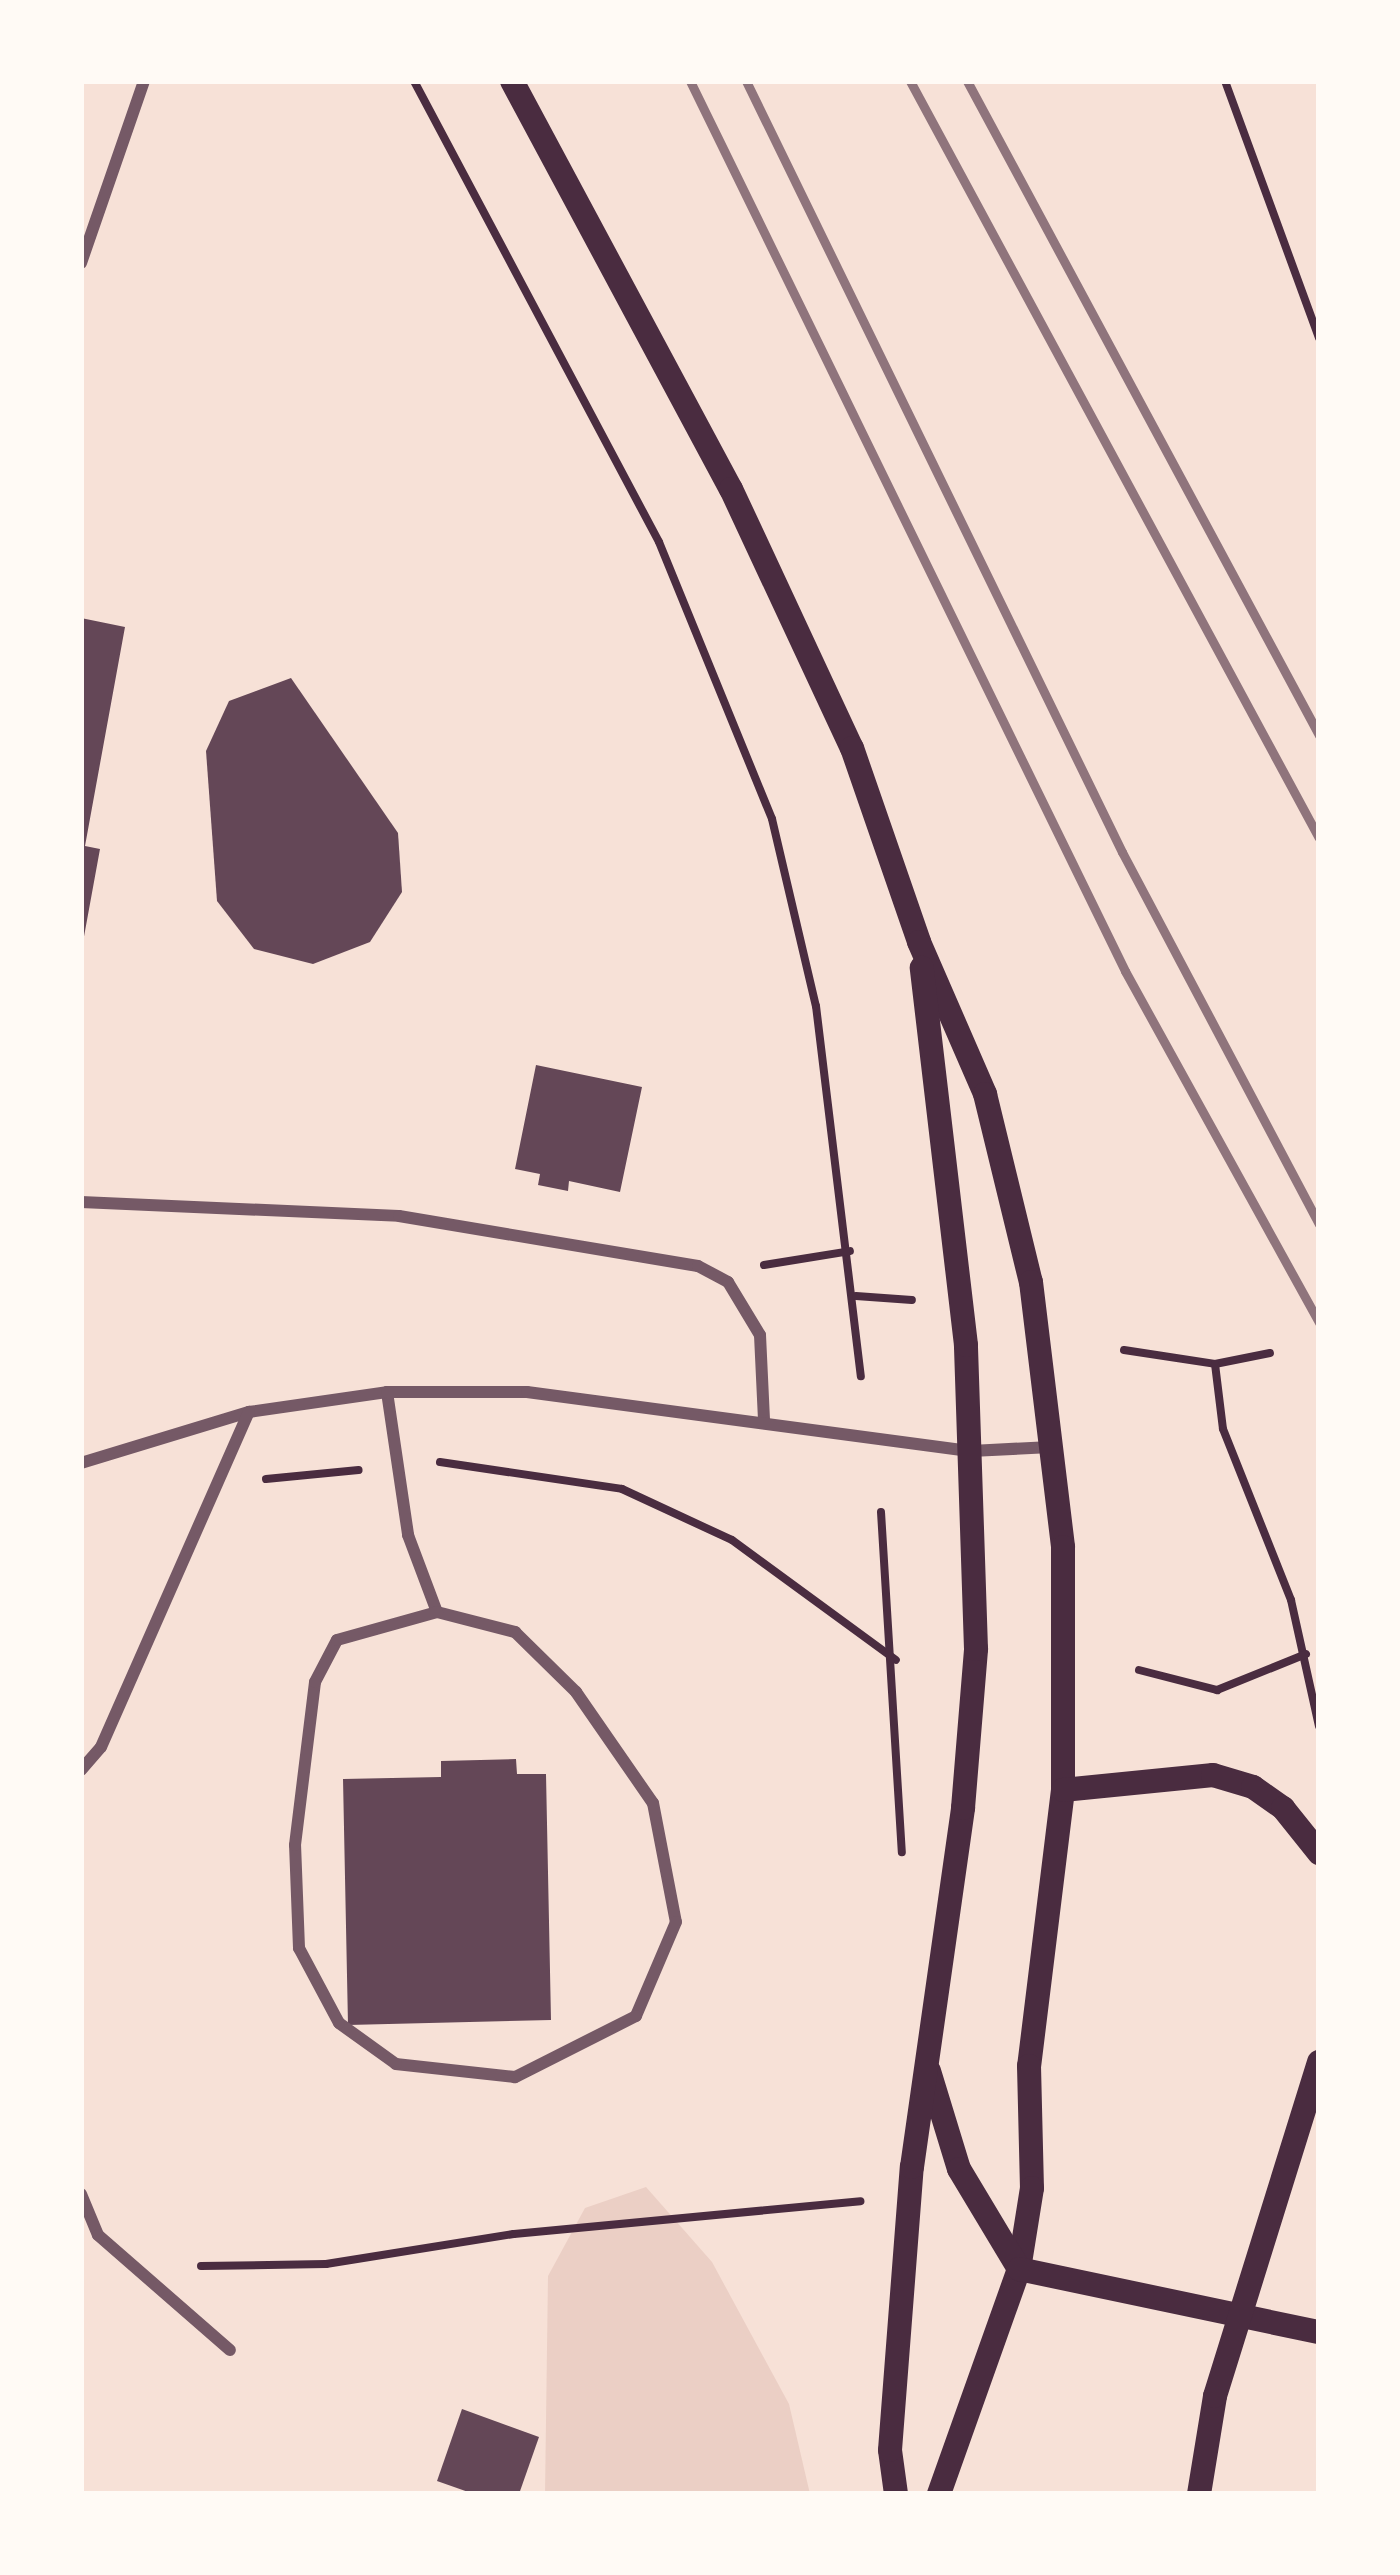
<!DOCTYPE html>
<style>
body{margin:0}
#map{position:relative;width:1400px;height:2575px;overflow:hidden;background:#f7e1d7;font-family:"Source Sans 3",sans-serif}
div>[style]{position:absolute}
.green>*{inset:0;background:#ebcfc5}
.building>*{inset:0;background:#644757}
.path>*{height:8px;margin:-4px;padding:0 4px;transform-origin:4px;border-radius:4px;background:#4a2c40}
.minor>*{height:12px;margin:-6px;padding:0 6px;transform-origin:6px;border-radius:6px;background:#755966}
.secondary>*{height:24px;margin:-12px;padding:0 12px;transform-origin:12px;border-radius:12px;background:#4a2c40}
.rail>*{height:9px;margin:-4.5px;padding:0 4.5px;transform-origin:4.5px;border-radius:4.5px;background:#8f747c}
span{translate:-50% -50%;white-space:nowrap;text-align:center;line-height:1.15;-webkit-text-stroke:9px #fffaf5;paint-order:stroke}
.frame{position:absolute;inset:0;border:84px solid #fffaf5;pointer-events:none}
</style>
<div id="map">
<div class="green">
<i style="clip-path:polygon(646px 2187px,712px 2262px,789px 2404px,810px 2494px,545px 2494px,548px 2276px,585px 2208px)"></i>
</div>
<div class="building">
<i style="clip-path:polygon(81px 618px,125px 627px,85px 846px,100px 849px,83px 942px)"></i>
<i style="clip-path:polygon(291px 678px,398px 833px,402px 892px,370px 942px,313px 964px,254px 949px,217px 901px,206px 751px,229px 701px)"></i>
<i style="clip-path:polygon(536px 1065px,642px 1087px,620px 1192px,569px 1181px,568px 1191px,538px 1185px,540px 1174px,515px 1169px)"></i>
<i style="clip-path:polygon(516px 1759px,517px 1774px,546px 1774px,551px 2020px,348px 2025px,343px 1779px,441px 1777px,441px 1761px)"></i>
<i style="clip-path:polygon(462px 2409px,539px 2437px,519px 2494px,474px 2494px,437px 2481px)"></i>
</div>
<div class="path">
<i style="left:414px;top:81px;width:522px;rotate:62.01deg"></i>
<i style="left:659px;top:542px;width:299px;rotate:67.8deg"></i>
<i style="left:772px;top:819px;width:192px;rotate:76.8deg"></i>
<i style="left:816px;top:1006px;width:373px;rotate:83.1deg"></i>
<i style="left:1225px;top:81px;width:274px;rotate:69.9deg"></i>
<i style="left:764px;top:1265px;width:87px;rotate:-9.2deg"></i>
<i style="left:856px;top:1296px;width:56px;rotate:4.1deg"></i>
<i style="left:1124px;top:1350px;width:92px;rotate:8.7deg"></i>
<i style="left:1215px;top:1364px;width:56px;rotate:-11.3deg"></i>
<i style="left:1215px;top:1364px;width:65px;rotate:83deg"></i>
<i style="left:1223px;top:1429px;width:184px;rotate:68.3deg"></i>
<i style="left:1291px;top:1600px;width:129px;rotate:77.5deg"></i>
<i style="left:440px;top:1462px;width:184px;rotate:8.4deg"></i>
<i style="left:622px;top:1489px;width:121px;rotate:24.9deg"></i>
<i style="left:732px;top:1540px;width:203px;rotate:36.2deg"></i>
<i style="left:266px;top:1479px;width:93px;rotate:-5.5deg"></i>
<i style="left:881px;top:1512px;width:341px;rotate:86.5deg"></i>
<i style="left:1139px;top:1670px;width:81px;rotate:14.4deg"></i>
<i style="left:1217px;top:1690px;width:96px;rotate:-22deg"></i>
<i style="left:201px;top:2266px;width:125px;rotate:-0.9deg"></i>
<i style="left:326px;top:2264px;width:190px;rotate:-9.1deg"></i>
<i style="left:514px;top:2234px;width:348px;rotate:-5.4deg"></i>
</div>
<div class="minor">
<i style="left:81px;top:263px;width:193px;rotate:-70.9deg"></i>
<i style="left:81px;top:1202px;width:318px;rotate:2.5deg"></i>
<i style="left:399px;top:1216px;width:303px;rotate:9.5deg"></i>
<i style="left:698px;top:1266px;width:34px;rotate:28deg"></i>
<i style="left:728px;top:1282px;width:62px;rotate:58.9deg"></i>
<i style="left:760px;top:1335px;width:86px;rotate:87.3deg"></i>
<i style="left:387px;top:1392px;width:145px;rotate:81.6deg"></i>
<i style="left:408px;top:1535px;width:82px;rotate:69.4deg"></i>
<i style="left:81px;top:1463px;width:176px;rotate:-16.9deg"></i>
<i style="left:249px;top:1412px;width:139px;rotate:-8.2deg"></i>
<i style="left:387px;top:1392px;width:140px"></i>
<i style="left:527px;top:1392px;width:448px;rotate:7.6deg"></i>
<i style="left:971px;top:1451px;width:80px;rotate:-2.9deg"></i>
<i style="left:437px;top:1612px;width:81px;rotate:14.4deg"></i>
<i style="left:515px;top:1632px;width:86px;rotate:44.5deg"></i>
<i style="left:576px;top:1692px;width:135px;rotate:55.3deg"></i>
<i style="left:653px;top:1803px;width:121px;rotate:79.1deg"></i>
<i style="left:676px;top:1922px;width:102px;rotate:113.1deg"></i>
<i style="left:636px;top:2016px;width:136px;rotate:153.2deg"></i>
<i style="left:515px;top:2077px;width:120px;rotate:-173.8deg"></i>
<i style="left:396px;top:2064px;width:70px;rotate:-144.3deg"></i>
<i style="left:339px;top:2023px;width:85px;rotate:-118.1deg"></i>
<i style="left:299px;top:1948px;width:103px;rotate:-92.2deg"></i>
<i style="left:295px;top:1845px;width:164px;rotate:-83deg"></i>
<i style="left:315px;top:1682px;width:47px;rotate:-62.4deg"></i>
<i style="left:337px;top:1640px;width:104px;rotate:-15.6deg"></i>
<i style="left:81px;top:1770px;width:30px;rotate:-49deg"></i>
<i style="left:101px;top:1747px;width:366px;rotate:-66.2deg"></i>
<i style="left:81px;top:2194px;width:44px;rotate:67.5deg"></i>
<i style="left:98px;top:2235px;width:175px;rotate:41.1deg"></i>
</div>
<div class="secondary">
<i style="left:512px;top:81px;width:463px;rotate:61.8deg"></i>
<i style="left:731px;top:489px;width:286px;rotate:65deg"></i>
<i style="left:852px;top:748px;width:205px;rotate:70.9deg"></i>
<i style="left:919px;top:942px;width:166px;rotate:66.5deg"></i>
<i style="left:985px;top:1094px;width:194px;rotate:76.3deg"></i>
<i style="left:1031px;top:1282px;width:267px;rotate:83.1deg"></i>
<i style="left:1063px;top:1547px;width:243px;rotate:90deg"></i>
<i style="left:1063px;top:1790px;width:278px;rotate:97deg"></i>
<i style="left:1029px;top:2066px;width:122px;rotate:88.6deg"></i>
<i style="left:1032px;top:2188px;width:82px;rotate:99.1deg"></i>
<i style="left:1019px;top:2269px;width:239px;rotate:109.6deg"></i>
<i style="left:1063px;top:1790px;width:151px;rotate:-5.7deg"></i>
<i style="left:1213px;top:1775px;width:42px;rotate:16.7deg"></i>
<i style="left:1253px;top:1787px;width:37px;rotate:35deg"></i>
<i style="left:1283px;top:1808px;width:58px;rotate:51.3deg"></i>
<i style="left:929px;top:2071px;width:102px;rotate:73deg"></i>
<i style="left:959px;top:2169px;width:117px;rotate:59deg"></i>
<i style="left:1019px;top:2269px;width:307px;rotate:11.9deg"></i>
<i style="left:896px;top:2494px;width:44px;rotate:-97.8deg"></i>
<i style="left:890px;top:2450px;width:284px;rotate:-85.6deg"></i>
<i style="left:912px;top:2167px;width:363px;rotate:-81.9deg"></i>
<i style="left:963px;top:1808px;width:160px;rotate:-85.3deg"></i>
<i style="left:976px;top:1649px;width:304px;rotate:-91.9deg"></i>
<i style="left:966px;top:1345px;width:380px;rotate:-96.7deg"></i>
<i style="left:1199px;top:2494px;width:99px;rotate:-80.7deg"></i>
<i style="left:1215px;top:2396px;width:350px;rotate:-72.7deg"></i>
</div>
<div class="rail">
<i style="left:690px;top:81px;width:991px;rotate:63.95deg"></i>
<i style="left:1125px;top:971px;width:402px;rotate:61.1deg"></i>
<i style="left:746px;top:81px;width:858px;rotate:64deg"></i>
<i style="left:1122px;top:852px;width:421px;rotate:62.1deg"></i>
<i style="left:910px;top:81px;width:860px;rotate:61.62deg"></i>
<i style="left:967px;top:81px;width:743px;rotate:61.71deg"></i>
</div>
<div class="frame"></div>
</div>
